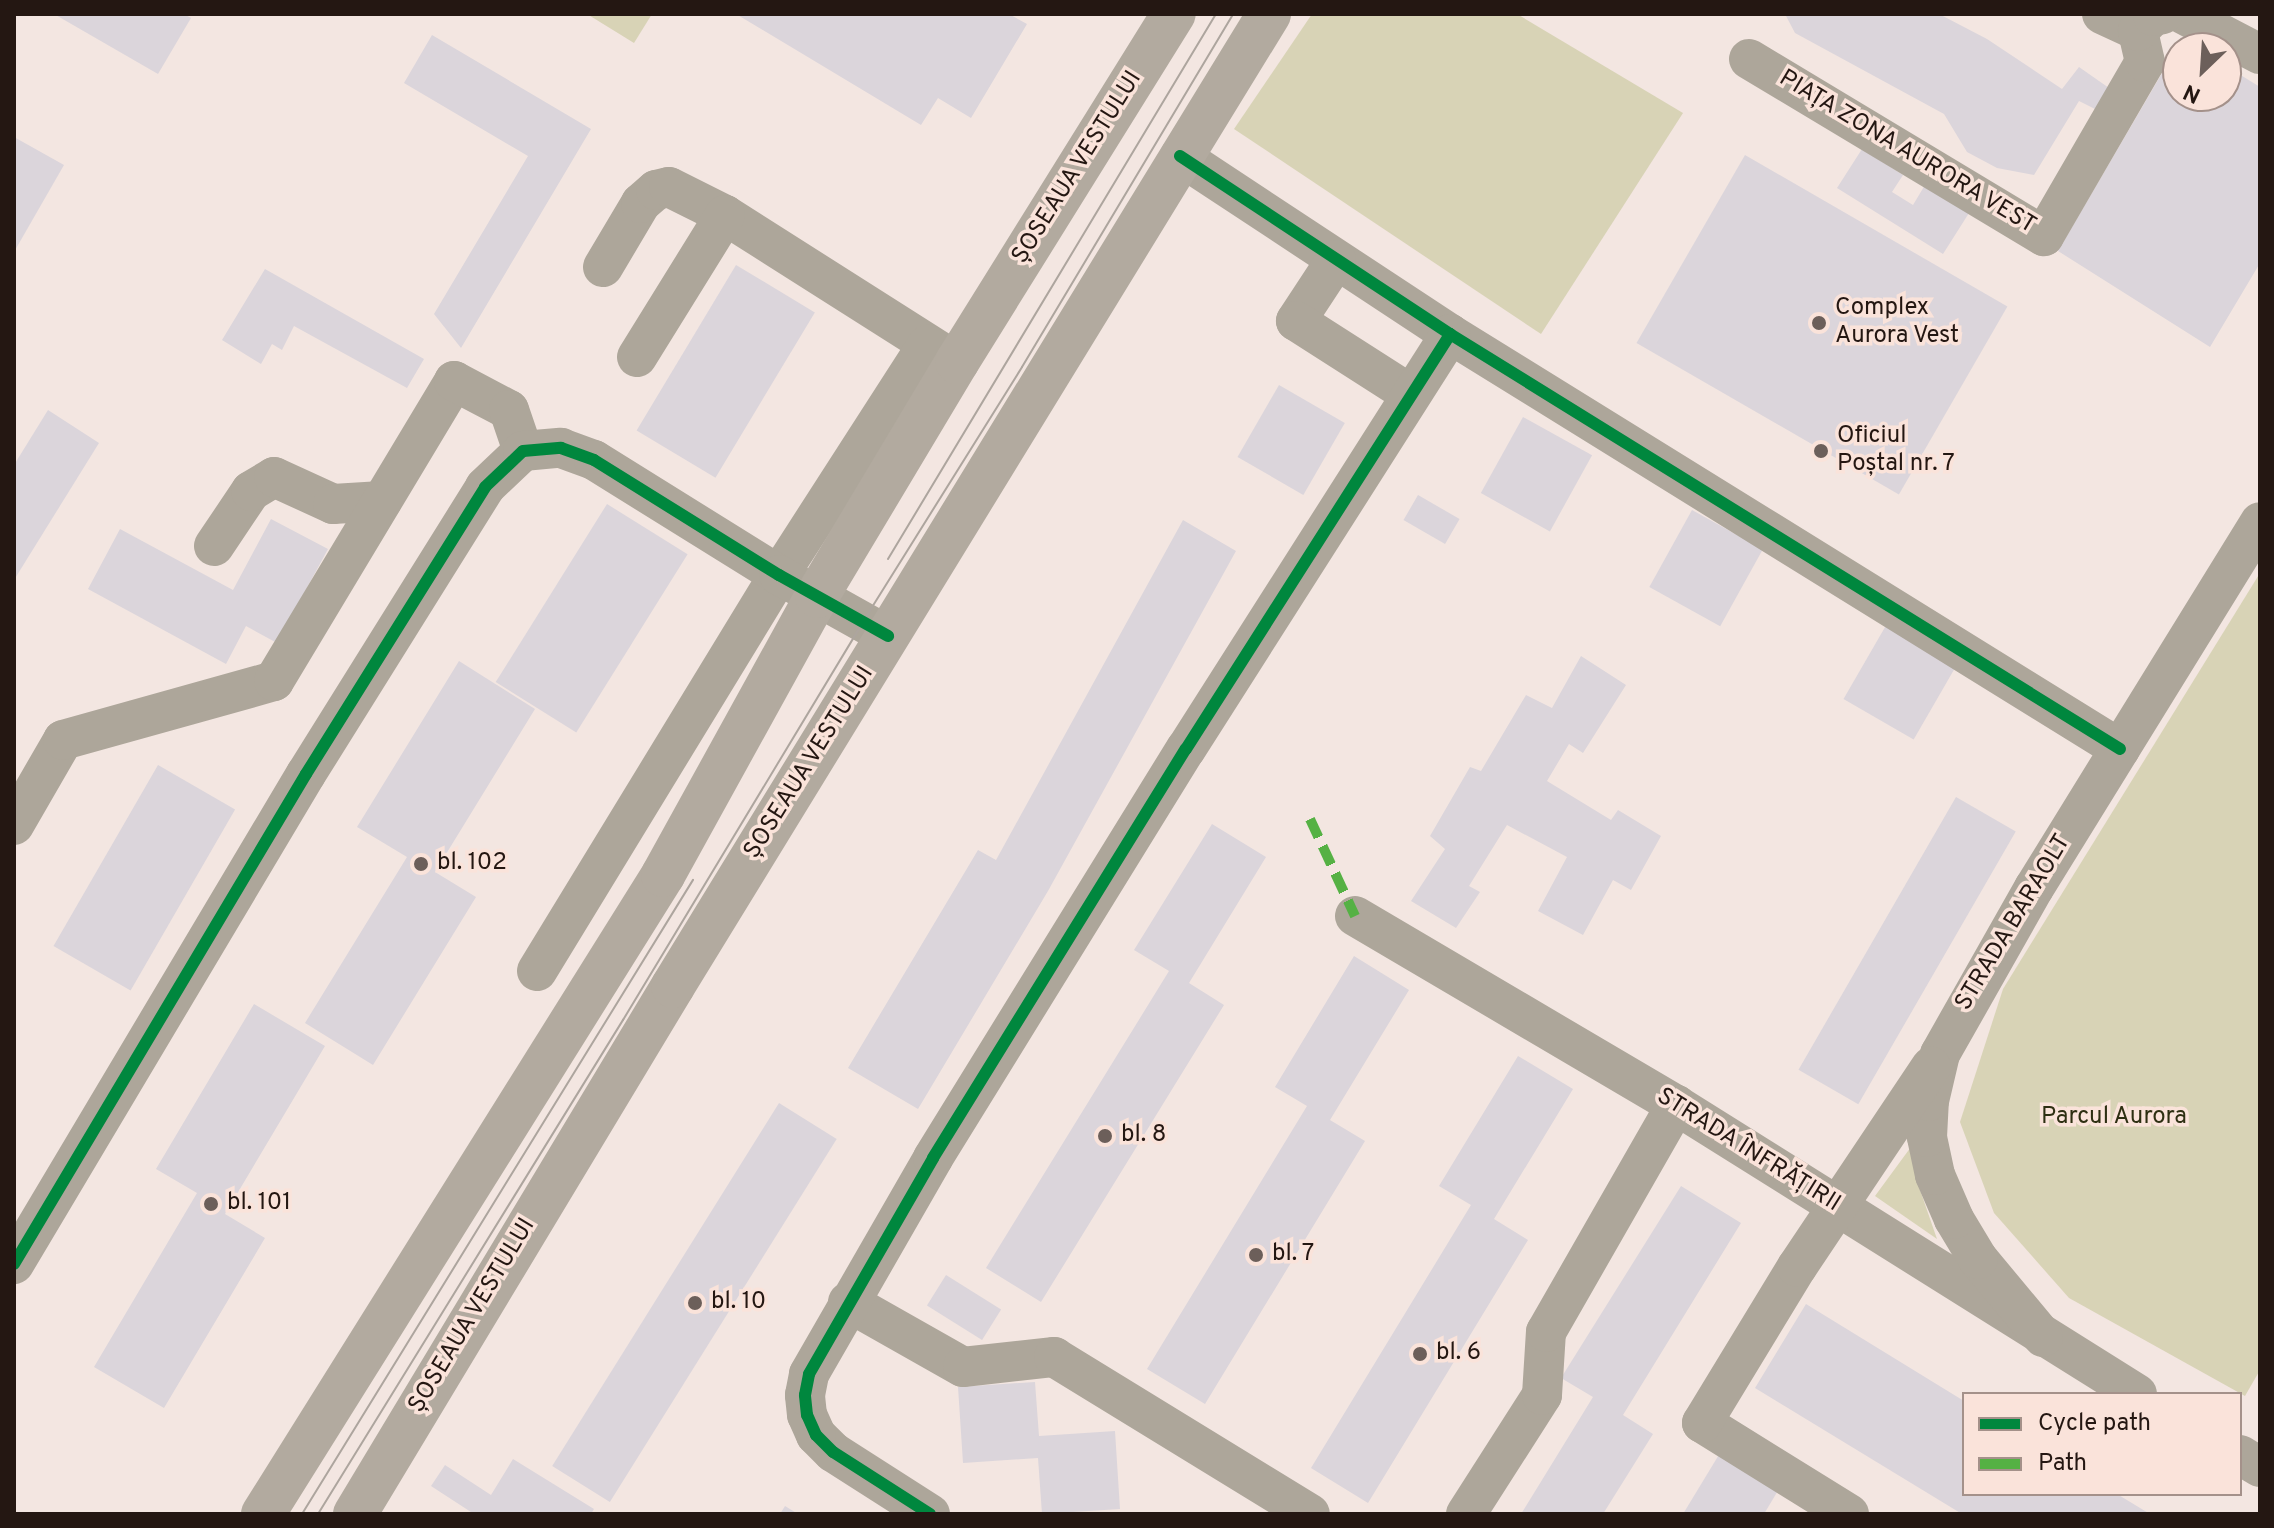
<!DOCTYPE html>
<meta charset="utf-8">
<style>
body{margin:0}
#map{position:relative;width:2274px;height:1528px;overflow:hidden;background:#f3e6e1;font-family:Overpass,sans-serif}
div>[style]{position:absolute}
.green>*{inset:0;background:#d8d3b6}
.building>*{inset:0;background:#dbd5db;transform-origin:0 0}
.minor>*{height:40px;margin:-20px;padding:0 20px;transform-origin:20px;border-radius:20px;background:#ada69a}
.major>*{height:44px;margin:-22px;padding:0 22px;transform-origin:22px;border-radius:22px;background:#b2aa9f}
.tram>*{height:2px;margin:-1px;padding:0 1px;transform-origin:1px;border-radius:1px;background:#ada59e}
.quiet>*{height:10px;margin-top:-5px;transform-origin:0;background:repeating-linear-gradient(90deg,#55b144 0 20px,transparent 0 30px)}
.cycleway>*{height:12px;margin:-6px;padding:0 6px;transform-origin:6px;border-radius:6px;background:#00873e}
.dots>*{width:22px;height:22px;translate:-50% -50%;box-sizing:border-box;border:4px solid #fae3da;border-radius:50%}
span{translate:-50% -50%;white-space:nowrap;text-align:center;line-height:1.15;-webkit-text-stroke:7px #fae3da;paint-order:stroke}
.street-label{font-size:24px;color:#241712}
.poi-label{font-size:24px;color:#241712}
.left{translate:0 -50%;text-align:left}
.park-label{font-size:24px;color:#2e2f12}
.frame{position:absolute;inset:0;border:16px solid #241712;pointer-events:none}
.legend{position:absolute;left:1962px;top:1392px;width:280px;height:104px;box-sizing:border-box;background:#fae3da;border:2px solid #a4918a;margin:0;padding:10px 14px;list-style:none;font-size:24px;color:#241712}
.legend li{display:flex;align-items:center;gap:16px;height:40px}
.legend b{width:40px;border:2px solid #a4918a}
.north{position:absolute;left:2162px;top:32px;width:80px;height:80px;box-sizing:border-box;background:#fae3da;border:2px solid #a4918a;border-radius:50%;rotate:205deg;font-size:22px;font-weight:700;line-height:32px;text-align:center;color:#241712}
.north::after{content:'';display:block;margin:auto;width:28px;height:36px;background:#6c5f5a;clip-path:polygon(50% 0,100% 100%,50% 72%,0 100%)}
</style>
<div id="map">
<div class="green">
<i style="clip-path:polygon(587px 14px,652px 14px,634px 43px)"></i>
<i style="clip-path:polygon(1312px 14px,1517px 14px,1683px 113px,1541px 334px,1234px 129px)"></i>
<i style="clip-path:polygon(2260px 573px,2260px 1370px,2245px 1396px,2069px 1298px,1994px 1213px,1960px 1122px,2003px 989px)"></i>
<i style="clip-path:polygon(1919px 1136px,1919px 1187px,1937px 1239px,1875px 1196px)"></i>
</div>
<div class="building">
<i style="clip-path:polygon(54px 14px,184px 14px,191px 18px,158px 74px)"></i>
<i style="clip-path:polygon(736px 14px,1009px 14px,1027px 24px,971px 118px,938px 98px,921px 125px)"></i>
<i style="clip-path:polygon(1785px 14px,1939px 14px,1987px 39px,2062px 89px,2079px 67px,2109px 88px,2097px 110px,2079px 101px,2034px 175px,1997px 168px,1967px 152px,1944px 114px,1795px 33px)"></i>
<i style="clip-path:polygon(432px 35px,591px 129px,461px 348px,434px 314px,528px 156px,404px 83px)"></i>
<i style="clip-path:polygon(2182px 39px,2197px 48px,2178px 48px,2178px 96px,2226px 96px,2226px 66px,2260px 87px,2260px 263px,2210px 347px,2058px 251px)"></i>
<i style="clip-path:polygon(14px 137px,64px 165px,14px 252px)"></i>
<i style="clip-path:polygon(1862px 149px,1903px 175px,1892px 192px,1913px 205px,1925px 185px,1969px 213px,1943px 254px,1837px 188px)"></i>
<i style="left:1745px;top:155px;width:303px;height:217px;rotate:30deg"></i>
<i style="left:736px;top:265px;width:92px;height:193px;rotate:31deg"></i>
<i style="clip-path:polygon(265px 269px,424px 359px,407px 388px,294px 326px,282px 350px,272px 344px,261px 364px,222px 340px)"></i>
<i style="left:1279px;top:385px;width:76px;height:83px;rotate:30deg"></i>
<i style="clip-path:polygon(48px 410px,99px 443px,14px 580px,14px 465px)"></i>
<i style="left:1523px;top:417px;width:79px;height:87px;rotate:29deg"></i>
<i style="left:1418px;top:495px;width:48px;height:29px;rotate:30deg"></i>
<i style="left:607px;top:504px;width:95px;height:210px;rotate:32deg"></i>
<i style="left:1692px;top:510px;width:81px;height:88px;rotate:29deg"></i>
<i style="clip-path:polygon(271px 519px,328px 549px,277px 643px,246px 626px,226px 664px,88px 589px,120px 529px,233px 590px)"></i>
<i style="clip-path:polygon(1183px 520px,1236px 551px,1048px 891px,918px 1109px,848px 1068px,978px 850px,996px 860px)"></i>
<i style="left:1888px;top:622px;width:81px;height:89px;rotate:30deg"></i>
<i style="clip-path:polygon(1581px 656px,1626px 685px,1583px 753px,1569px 744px,1547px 781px,1611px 820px,1618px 810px,1661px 836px,1631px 890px,1613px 880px,1583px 935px,1538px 911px,1567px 857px,1507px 825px,1469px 886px,1480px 892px,1456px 928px,1411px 901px,1445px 849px,1430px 836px,1470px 767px,1481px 771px,1526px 695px,1552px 708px)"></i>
<i style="clip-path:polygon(459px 661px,535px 709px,435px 872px,476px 897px,373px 1065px,305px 1023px,407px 857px,357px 827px)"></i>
<i style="left:158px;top:765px;width:89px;height:209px;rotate:30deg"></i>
<i style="left:1956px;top:797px;width:69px;height:315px;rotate:30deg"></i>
<i style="clip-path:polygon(1212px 824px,1266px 857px,1189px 983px,1224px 1005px,1041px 1302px,986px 1268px,1169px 971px,1134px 950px)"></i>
<i style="clip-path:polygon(1354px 956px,1409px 990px,1330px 1120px,1365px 1141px,1205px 1404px,1147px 1369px,1307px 1106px,1275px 1087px)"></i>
<i style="clip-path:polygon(254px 1004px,325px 1046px,225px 1214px,265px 1238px,164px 1408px,94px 1367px,197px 1193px,156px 1169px)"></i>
<i style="clip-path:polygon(1518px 1056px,1573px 1089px,1494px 1219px,1528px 1240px,1368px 1503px,1311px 1468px,1471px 1205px,1439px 1186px)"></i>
<i style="left:779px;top:1103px;width:68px;height:428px;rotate:32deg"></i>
<i style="clip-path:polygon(1681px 1186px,1741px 1223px,1623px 1415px,1653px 1434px,1603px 1514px,1521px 1514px,1593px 1397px,1561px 1378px)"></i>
<i style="left:946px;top:1275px;width:65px;height:36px;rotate:32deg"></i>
<i style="clip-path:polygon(1806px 1304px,1964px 1401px,1964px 1494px,2117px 1494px,2150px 1514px,1962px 1514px,1755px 1388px)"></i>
<i style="clip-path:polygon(1035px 1382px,1039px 1436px,1115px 1431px,1120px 1509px,1042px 1514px,1038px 1458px,963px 1463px,958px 1387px)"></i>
<i style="clip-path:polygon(1720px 1453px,1779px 1489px,1764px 1514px,1683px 1514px)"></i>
<i style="clip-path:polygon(513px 1459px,594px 1509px,591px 1514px,474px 1514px,431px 1486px,445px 1465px,491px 1495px)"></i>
<i style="clip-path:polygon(785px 1506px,798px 1514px,780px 1514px)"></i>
</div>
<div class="minor">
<i style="left:2102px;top:14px;width:40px;rotate:25deg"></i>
<i style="left:2183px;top:14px;width:87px;rotate:27.5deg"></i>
<i style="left:1749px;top:59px;width:344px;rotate:31deg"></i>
<i style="left:2044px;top:236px;width:201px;rotate:-59.9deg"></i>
<i style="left:2145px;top:62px;width:32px;rotate:-103deg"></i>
<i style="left:2138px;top:31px;width:21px;rotate:-45deg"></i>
<i style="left:2153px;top:16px;width:10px;rotate:-11deg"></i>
<i style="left:1180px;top:156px;width:323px;rotate:33.4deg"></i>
<i style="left:1450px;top:334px;width:788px;rotate:31.77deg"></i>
<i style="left:1336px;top:260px;width:73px;rotate:123.3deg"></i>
<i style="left:1296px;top:321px;width:135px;rotate:32.6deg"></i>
<i style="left:603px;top:267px;width:74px;rotate:-59.3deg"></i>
<i style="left:641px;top:203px;width:20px;rotate:-41deg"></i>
<i style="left:656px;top:190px;width:13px;rotate:-13deg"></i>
<i style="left:669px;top:187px;width:63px;rotate:26.6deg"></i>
<i style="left:725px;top:215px;width:267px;rotate:32.4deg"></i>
<i style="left:637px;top:357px;width:167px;rotate:-58.2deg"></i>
<i style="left:214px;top:546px;width:66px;rotate:-56.1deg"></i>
<i style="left:251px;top:491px;width:27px;rotate:-31deg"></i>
<i style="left:274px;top:477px;width:65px;rotate:24.6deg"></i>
<i style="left:333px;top:504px;width:49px;rotate:-3.5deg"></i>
<i style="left:14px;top:825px;width:98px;rotate:-60deg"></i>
<i style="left:63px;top:740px;width:219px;rotate:-15.6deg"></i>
<i style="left:274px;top:681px;width:350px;rotate:-59deg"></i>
<i style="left:454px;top:381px;width:62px;rotate:27.8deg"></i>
<i style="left:509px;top:410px;width:43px;rotate:71.1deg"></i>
<i style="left:1355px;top:916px;width:373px;rotate:30.5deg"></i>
<i style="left:1676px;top:1105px;width:544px;rotate:32.08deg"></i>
<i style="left:537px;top:971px;width:464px;rotate:-58.6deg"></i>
<i style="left:779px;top:575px;width:274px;rotate:-57.2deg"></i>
<i style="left:14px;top:1264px;width:570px;rotate:-59.21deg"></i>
<i style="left:306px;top:774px;width:338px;rotate:-58deg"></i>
<i style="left:485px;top:487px;width:52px;rotate:-43.5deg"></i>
<i style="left:523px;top:451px;width:38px;rotate:-5deg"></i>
<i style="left:561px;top:448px;width:35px;rotate:20deg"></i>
<i style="left:594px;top:460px;width:218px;rotate:31.9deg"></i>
<i style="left:779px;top:575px;width:125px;rotate:29.2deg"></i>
<i style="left:848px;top:1302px;width:132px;rotate:29.5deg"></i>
<i style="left:963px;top:1367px;width:92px;rotate:-6.3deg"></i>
<i style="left:1054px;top:1357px;width:300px;rotate:31.5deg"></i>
<i style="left:2043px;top:1337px;width:102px;rotate:-129.8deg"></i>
<i style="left:1978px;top:1259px;width:47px;rotate:-121deg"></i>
<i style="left:1954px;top:1219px;width:48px;rotate:-113.4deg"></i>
<i style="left:1935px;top:1175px;width:39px;rotate:-102deg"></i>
<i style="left:1927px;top:1137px;width:36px;rotate:-87deg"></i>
<i style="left:1929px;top:1101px;width:48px;rotate:-76.8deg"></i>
<i style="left:1940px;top:1054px;width:191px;rotate:-60.5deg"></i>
<i style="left:2034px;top:888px;width:430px;rotate:-58.3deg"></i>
<i style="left:2240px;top:1455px;width:23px;rotate:31deg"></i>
<i style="left:930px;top:1514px;width:115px;rotate:-147.4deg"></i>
<i style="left:833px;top:1452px;width:24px;rotate:-135deg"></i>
<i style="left:816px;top:1435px;width:22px;rotate:-114deg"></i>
<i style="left:807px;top:1415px;width:20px;rotate:-96deg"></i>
<i style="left:805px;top:1395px;width:21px;rotate:-79deg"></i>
<i style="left:809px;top:1374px;width:249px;rotate:-60.1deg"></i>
<i style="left:933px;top:1158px;width:481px;rotate:-58.3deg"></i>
<i style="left:1186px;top:749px;width:492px;rotate:-57.5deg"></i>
<i style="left:1466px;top:1514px;width:141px;rotate:-57.4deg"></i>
<i style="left:1542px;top:1395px;width:63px;rotate:-86.4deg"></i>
<i style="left:1546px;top:1332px;width:262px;rotate:-60.2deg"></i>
<i style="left:1849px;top:1514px;width:173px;rotate:-148.2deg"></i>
<i style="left:1702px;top:1423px;width:183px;rotate:-58.7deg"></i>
<i style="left:1797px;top:1267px;width:241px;rotate:-56.2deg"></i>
</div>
<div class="major">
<i style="left:263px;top:1514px;width:754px;rotate:-57.95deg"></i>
<i style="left:663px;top:875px;width:319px;rotate:-61.1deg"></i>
<i style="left:817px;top:596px;width:273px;rotate:-59.1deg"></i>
<i style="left:957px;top:362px;width:410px;rotate:-58.1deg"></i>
<i style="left:355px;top:1514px;width:616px;rotate:-58.94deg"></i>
<i style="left:673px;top:986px;width:1140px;rotate:-58.48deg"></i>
</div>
<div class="tram">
<i style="left:888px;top:559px;width:636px;rotate:-58.96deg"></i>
<i style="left:302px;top:1514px;width:745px;rotate:-58.34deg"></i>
<i style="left:318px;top:1514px;width:581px;rotate:-58.31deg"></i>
<i style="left:623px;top:1020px;width:467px;rotate:-58.9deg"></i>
<i style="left:864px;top:620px;width:298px;rotate:-58deg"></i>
<i style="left:1022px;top:367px;width:411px;rotate:-59.1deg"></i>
</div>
<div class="quiet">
<i style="left:1310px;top:819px;width:107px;rotate:65.1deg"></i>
</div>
<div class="cycleway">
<i style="left:1180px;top:156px;width:323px;rotate:33.4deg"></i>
<i style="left:1450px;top:334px;width:788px;rotate:31.77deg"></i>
<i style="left:14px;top:1264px;width:570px;rotate:-59.21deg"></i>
<i style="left:306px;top:774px;width:338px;rotate:-58deg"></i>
<i style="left:485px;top:487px;width:52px;rotate:-43.5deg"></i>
<i style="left:523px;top:451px;width:38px;rotate:-5deg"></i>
<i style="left:561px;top:448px;width:35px;rotate:20deg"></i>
<i style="left:594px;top:460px;width:218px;rotate:31.9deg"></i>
<i style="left:779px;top:575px;width:125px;rotate:29.2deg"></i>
<i style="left:930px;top:1514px;width:115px;rotate:-147.4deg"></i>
<i style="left:833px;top:1452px;width:24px;rotate:-135deg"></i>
<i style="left:816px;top:1435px;width:22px;rotate:-114deg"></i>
<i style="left:807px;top:1415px;width:20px;rotate:-96deg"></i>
<i style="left:805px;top:1395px;width:21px;rotate:-79deg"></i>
<i style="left:809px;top:1374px;width:249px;rotate:-60.1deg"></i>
<i style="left:933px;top:1158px;width:481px;rotate:-58.3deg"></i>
<i style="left:1186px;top:749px;width:492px;rotate:-57.5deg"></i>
</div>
<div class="dots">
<i style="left:1819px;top:323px;background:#6c5f5a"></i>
<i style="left:1821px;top:451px;background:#6c5f5a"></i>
<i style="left:421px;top:864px;background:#6c5f5a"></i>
<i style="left:1105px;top:1136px;background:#6c5f5a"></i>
<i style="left:211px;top:1204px;background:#6c5f5a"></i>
<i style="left:1256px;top:1255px;background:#6c5f5a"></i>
<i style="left:695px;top:1303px;background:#6c5f5a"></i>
<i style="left:1420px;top:1354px;background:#6c5f5a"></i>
</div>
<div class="street-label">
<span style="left:1907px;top:153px;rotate:31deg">PIAȚA ZONA AURORA VEST</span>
<span style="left:1078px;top:168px;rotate:-58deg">ȘOSEAUA VESTULUI</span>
<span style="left:810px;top:763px;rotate:-58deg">ȘOSEAUA VESTULUI</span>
<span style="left:2014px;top:923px;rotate:-59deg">STRADA BARAOLT</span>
<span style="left:1748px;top:1151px;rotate:32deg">STRADA ÎNFRĂȚIRII</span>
<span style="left:473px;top:1316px;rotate:-59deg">ȘOSEAUA VESTULUI</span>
</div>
<div class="poi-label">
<span class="left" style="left:1835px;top:323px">Complex<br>Aurora Vest</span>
<span class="left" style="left:1837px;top:451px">Oficiul<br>Poștal nr. 7</span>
<span class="left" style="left:437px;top:864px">bl. 102</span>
<span class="left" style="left:1121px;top:1136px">bl. 8</span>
<span class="left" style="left:227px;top:1204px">bl. 101</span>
<span class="left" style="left:1272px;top:1255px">bl. 7</span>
<span class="left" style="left:711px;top:1303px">bl. 10</span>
<span class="left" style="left:1436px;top:1354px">bl. 6</span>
</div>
<div class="park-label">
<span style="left:2114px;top:1118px">Parcul Aurora</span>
</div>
<div class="frame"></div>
<ul class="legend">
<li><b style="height:10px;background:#00873e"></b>Cycle path</li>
<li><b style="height:10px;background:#55b144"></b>Path</li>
</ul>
<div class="north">N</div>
</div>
